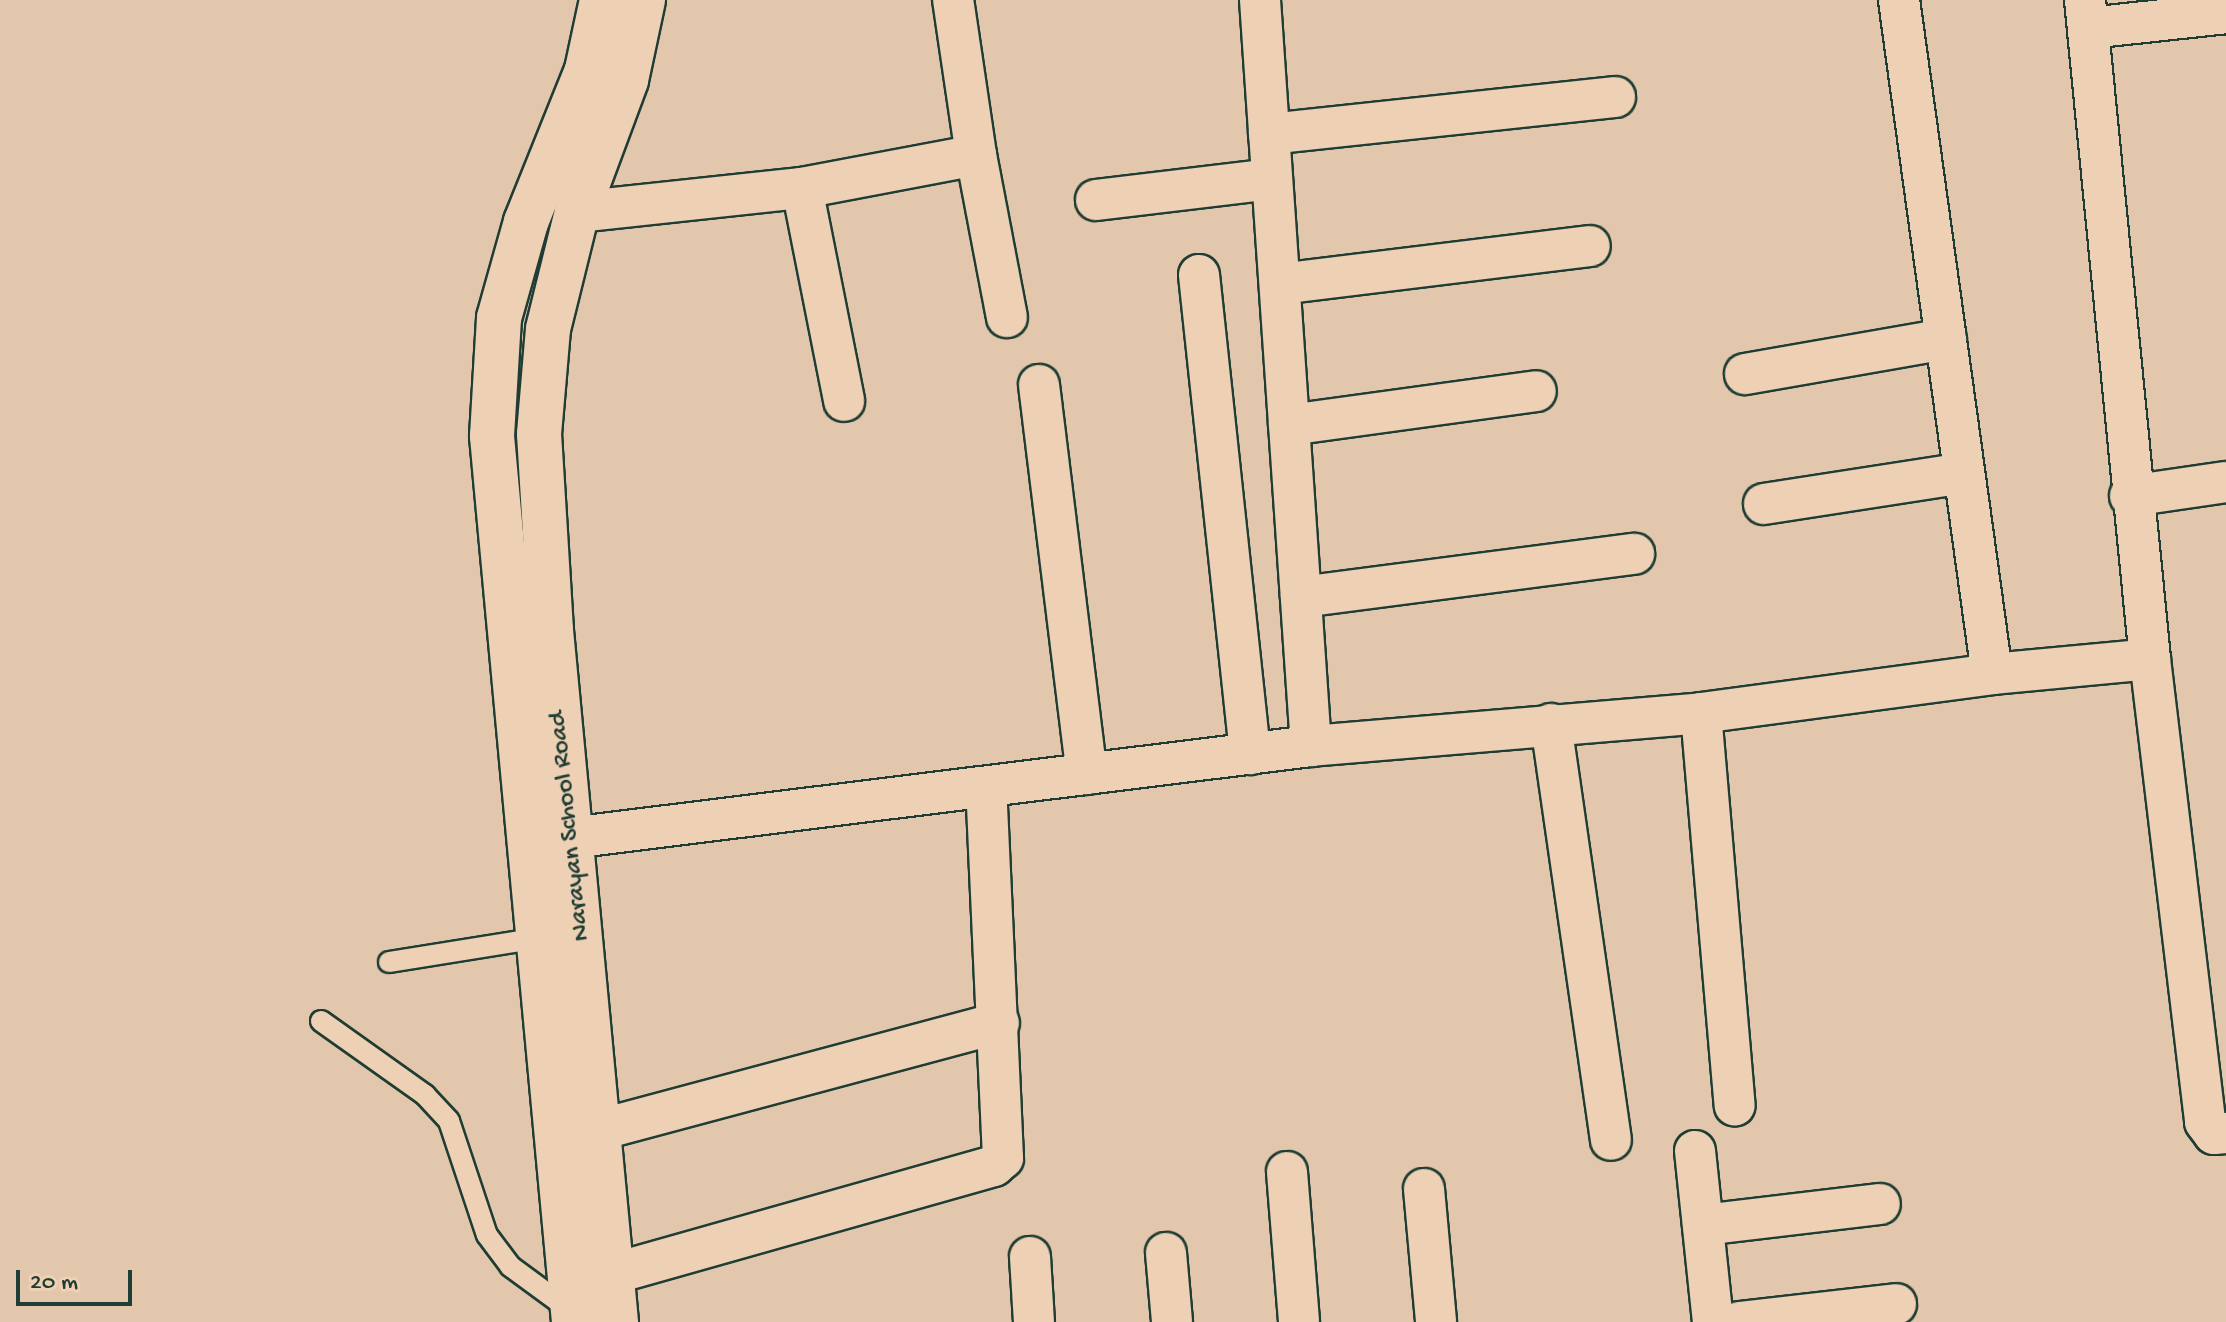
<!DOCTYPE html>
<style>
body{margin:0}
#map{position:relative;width:2226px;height:1322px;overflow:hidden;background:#e2c7ac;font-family:"Gochi Hand",sans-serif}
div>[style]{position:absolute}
.roads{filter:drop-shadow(2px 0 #1f3d34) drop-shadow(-2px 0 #1f3d34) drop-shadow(0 2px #1f3d34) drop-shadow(0 -2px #1f3d34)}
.lane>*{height:20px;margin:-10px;padding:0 10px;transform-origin:10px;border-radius:10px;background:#eed0b4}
.street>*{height:40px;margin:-20px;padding:0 20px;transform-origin:20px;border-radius:20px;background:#eed0b4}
.secondary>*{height:44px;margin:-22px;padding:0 22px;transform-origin:22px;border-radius:22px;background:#eed0b4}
span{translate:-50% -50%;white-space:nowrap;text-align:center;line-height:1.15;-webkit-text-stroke:8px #eed0b4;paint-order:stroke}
.street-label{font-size:26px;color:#1f3d34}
.scale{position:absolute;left:16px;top:1270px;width:116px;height:36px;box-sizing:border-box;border:4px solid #1f3d34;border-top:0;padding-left:10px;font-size:24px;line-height:28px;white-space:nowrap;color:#1f3d34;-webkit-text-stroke:6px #eed0b4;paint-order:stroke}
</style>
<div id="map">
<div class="roads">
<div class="lane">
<i style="left:389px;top:962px;width:152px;rotate:-9.1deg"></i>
<i style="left:321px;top:1021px;width:128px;rotate:35.4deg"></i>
<i style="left:425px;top:1095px;width:35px;rotate:47deg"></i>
<i style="left:449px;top:1121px;width:120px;rotate:71.6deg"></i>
<i style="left:487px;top:1235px;width:39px;rotate:53deg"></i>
<i style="left:510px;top:1266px;width:74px;rotate:36.3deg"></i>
</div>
<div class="street">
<i style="left:1260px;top:0;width:748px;rotate:86.09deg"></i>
<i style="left:1899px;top:0;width:680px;rotate:82.14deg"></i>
<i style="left:2085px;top:0;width:662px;rotate:84.37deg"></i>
<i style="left:2089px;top:28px;width:138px;rotate:-6.2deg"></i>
<i style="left:1269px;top:134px;width:348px;rotate:-6.1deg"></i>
<i style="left:976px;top:155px;width:165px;rotate:79.2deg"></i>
<i style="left:802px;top:188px;width:217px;rotate:78.8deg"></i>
<i style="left:1096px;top:200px;width:177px;rotate:-6.8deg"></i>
<i style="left:577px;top:212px;width:226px;rotate:-6.1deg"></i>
<i style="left:802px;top:188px;width:177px;rotate:-10.7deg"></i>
<i style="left:976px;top:155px;width:157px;rotate:-98.4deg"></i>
<i style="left:1199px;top:275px;width:482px;rotate:83.9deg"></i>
<i style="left:1280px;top:284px;width:312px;rotate:-7deg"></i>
<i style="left:1745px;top:374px;width:204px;rotate:-9.9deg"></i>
<i style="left:1039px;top:385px;width:392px;rotate:83deg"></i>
<i style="left:1289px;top:425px;width:249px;rotate:-7.8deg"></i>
<i style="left:2130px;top:496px;width:97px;rotate:-8.3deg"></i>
<i style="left:1764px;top:504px;width:202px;rotate:-8.8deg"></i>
<i style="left:1301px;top:597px;width:336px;rotate:-7.4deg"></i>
<i style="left:1701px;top:713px;width:394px;rotate:85.1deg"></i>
<i style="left:1551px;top:724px;width:420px;rotate:81.8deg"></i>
<i style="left:538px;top:842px;width:779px;rotate:-7.08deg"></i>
<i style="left:1311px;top:746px;width:391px;rotate:-4.8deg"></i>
<i style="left:1701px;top:713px;width:294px;rotate:-7.6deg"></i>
<i style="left:1992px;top:674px;width:159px;rotate:-5.4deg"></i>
<i style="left:2150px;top:659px;width:466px;rotate:83.2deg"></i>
<i style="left:2205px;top:1122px;width:15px;rotate:53deg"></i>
<i style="left:2214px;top:1134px;width:12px;rotate:-5deg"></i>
<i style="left:599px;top:1130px;width:414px;rotate:-15deg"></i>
<i style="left:1695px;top:1151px;width:172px;rotate:84deg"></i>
<i style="left:1287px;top:1172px;width:150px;rotate:85.4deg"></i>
<i style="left:1424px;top:1189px;width:134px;rotate:84.8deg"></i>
<i style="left:1703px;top:1225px;width:178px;rotate:-6.8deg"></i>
<i style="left:1166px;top:1253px;width:69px;rotate:85deg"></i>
<i style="left:1030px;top:1257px;width:65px;rotate:86.5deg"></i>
<i style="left:612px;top:1274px;width:397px;rotate:-15.8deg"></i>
<i style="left:994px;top:1166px;width:12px;rotate:-42deg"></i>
<i style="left:1003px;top:1158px;width:371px;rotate:-92.6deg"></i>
<i style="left:1739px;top:1322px;width:158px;rotate:-6.5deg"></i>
</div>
<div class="secondary">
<i style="left:574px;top:1322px;width:890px;rotate:-95.29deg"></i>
<i style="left:492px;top:436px;width:118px;rotate:-86.6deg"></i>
<i style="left:499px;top:318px;width:100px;rotate:-74.3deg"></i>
<i style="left:526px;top:222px;width:164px;rotate:-68.1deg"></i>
<i style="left:587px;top:70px;width:72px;rotate:-77.9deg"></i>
<i style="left:616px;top:1322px;width:695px;rotate:-95.37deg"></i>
<i style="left:551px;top:630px;width:196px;rotate:-93.5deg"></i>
<i style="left:539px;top:434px;width:105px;rotate:-85.1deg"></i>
<i style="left:548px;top:329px;width:121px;rotate:-76.1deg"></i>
<i style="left:577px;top:212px;width:141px;rotate:-69.6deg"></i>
<i style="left:626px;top:80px;width:82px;rotate:-78deg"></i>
</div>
</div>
<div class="street-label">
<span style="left:571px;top:826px;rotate:-96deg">Narayan School Road</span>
</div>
<div class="scale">20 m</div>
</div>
